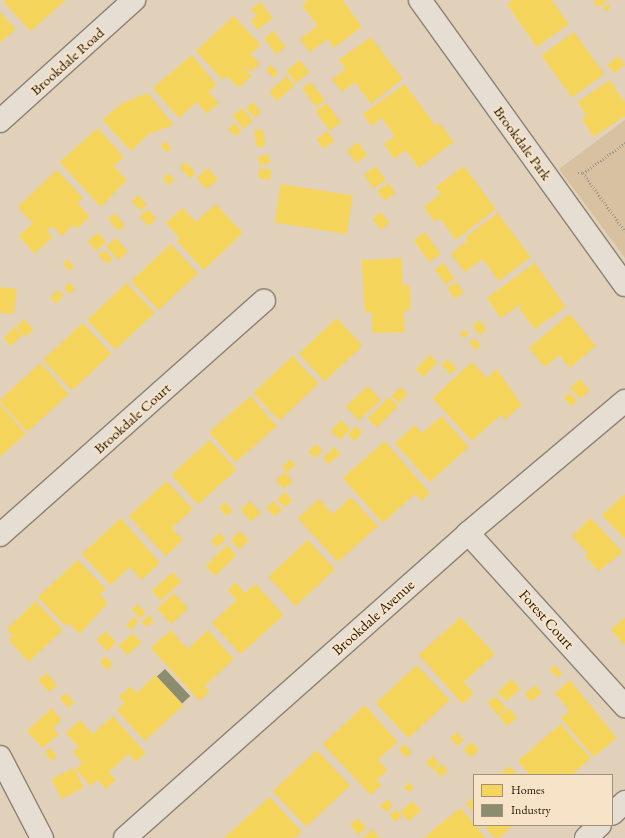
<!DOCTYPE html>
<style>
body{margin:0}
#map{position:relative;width:625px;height:838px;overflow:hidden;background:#e1d1ba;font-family:"EB Garamond",serif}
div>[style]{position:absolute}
.green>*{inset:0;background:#d7c1a1}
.homes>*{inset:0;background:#f6d55c;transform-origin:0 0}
.industry>*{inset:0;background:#8c8c6e;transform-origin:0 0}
.path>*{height:2.5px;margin-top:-1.25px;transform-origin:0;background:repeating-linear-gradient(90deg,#a0988e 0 1px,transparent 0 3px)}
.roads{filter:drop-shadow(1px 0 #8d8273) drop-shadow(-1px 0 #8d8273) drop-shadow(0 1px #8d8273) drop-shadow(0 -1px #8d8273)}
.minor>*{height:22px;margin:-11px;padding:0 11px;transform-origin:11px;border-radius:11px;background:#e6ded3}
span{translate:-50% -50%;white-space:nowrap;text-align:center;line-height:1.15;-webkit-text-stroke:4px #f6e3c8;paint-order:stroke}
.street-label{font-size:15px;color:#241501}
.legend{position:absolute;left:473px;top:774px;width:140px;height:52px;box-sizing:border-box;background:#f6e3c8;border:1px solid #a29178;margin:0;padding:5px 7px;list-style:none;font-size:12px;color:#241501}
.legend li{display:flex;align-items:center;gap:8px;height:20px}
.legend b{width:20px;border:1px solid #a29178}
</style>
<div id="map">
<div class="green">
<i style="clip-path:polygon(625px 120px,625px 258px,559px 169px)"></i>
</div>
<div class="homes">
<i style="clip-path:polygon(6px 0,66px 0,31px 31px,4px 2px)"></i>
<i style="clip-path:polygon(308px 0,343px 0,362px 27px,334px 48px,328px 39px,310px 52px,300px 39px,318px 26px,302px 5px)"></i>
<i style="clip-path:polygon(513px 0,552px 0,569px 24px,537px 47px,507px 4px)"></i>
<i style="clip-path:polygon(594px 0,608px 0,597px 8px)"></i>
<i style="clip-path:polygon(261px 2px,273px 18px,258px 30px,251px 20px,257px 16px,251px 9px)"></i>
<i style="clip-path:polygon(608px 3px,611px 7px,606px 11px,603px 9px)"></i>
<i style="clip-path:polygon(0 12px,16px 29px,0 43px)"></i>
<i style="clip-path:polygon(234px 16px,261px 45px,251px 54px,260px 64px,251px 72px,240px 64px,252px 76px,239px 88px,227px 76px,223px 80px,196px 51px)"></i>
<i style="left:274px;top:31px;width:20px;height:12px;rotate:53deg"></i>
<i style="left:574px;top:32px;width:52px;height:40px;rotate:54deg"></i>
<i style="clip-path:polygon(371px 37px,403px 79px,371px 104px,355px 82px,342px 92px,332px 79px,346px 69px,339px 60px)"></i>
<i style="clip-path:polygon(192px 55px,217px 85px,209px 92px,219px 103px,207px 114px,197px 102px,179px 118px,153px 88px)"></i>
<i style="left:618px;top:56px;width:11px;height:14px;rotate:49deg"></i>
<i style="left:300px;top:60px;width:16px;height:17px;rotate:52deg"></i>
<i style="clip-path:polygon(271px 65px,279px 73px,273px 78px,266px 69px)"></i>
<i style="left:287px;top:76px;width:12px;height:24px;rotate:48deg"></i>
<i style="clip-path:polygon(610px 80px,625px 102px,625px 116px,594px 137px,582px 119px,587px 116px,578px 102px)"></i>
<i style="left:311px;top:82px;width:23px;height:11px;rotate:52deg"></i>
<i style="clip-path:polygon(405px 84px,436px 126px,440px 123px,454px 142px,419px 168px,406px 150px,395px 159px,384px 144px,395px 136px,382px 118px,372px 126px,363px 114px)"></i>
<i style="clip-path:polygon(148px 93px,174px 125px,149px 134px,131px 151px,103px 120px,121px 104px)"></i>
<i style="left:253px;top:102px;width:13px;height:9px;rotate:48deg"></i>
<i style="left:327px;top:103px;width:24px;height:14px;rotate:54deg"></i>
<i style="left:242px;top:108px;width:17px;height:12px;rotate:50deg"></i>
<i style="clip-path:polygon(234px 123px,242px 131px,236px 136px,228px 129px)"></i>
<i style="clip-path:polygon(98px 128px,124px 157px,114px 166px,127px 180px,101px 207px,60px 162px)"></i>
<i style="left:263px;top:129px;width:17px;height:9px;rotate:80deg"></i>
<i style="left:328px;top:131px;width:12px;height:14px;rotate:55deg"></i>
<i style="left:166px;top:141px;width:9px;height:7px;rotate:49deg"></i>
<i style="left:358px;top:142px;width:16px;height:14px;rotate:52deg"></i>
<i style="clip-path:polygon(268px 154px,271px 163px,260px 165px,258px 157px)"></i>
<i style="left:186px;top:162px;width:15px;height:8px;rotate:48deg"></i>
<i style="left:376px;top:166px;width:17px;height:15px;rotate:54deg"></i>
<i style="clip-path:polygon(464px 166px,496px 209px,456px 240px,440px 218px,435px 222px,424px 207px,441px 194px,436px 187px)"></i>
<i style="left:208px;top:168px;width:15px;height:15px;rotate:48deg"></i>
<i style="left:260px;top:168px;width:12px;height:10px;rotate:9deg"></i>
<i style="clip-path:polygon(57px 170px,83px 198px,78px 203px,90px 217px,77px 229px,74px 225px,62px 236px,53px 226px,47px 231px,53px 237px,35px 254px,19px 236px,33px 223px,18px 207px)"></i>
<i style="left:169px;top:173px;width:9px;height:8px;rotate:49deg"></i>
<i style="left:389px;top:183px;width:12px;height:14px;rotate:55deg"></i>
<i style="left:281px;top:184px;width:73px;height:39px;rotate:9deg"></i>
<i style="left:138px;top:195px;width:13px;height:9px;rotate:45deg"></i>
<i style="clip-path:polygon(216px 204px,243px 233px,204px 270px,177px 241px,180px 238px,166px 223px,183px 208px,196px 222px)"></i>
<i style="left:148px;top:209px;width:13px;height:11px;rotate:48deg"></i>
<i style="left:381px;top:212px;width:14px;height:11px;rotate:51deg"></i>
<i style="left:115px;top:213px;width:16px;height:9px;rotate:50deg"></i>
<i style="clip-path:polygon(498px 213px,531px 257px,499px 281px,483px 259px,465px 272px,451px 254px,468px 240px,466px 237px)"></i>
<i style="left:98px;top:232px;width:13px;height:14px;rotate:48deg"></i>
<i style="left:425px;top:232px;width:27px;height:14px;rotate:54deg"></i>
<i style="left:116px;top:238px;width:18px;height:13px;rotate:47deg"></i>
<i style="left:171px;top:244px;width:40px;height:54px;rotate:47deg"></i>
<i style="left:105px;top:250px;width:12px;height:8px;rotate:48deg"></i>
<i style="clip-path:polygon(402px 258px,403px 285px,410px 285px,411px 310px,404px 311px,405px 332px,373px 333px,372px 312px,365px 312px,362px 260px)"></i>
<i style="clip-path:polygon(68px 259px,74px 266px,70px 271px,63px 264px)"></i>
<i style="left:444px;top:263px;width:19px;height:11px;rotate:55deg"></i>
<i style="clip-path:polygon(535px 263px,566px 307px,535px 329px,519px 308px,524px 302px,501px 318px,487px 298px)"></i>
<i style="clip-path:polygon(70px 282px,75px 289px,70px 294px,64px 288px)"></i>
<i style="left:457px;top:282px;width:13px;height:11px;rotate:58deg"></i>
<i style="left:127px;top:283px;width:41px;height:54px;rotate:47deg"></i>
<i style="clip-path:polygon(0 287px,17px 289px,14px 314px,0 313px)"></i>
<i style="left:58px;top:290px;width:8px;height:11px;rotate:45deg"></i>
<i style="clip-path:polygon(570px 314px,596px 346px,570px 368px,560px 355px,545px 367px,529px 348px)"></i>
<i style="left:337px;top:318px;width:38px;height:52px;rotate:47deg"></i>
<i style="left:25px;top:319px;width:14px;height:11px;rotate:51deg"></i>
<i style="left:480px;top:320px;width:12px;height:9px;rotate:55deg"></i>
<i style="left:83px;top:323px;width:42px;height:54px;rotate:47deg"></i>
<i style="left:15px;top:327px;width:11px;height:16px;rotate:45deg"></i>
<i style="clip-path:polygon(466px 329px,469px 334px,463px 338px,460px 334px)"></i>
<i style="left:475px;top:338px;width:10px;height:7px;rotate:53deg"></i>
<i style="left:430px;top:355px;width:11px;height:20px;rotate:45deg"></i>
<i style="left:293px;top:356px;width:38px;height:54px;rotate:47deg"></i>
<i style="left:448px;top:359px;width:13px;height:9px;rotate:45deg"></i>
<i style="clip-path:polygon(472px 362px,487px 378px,497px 369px,522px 405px,505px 420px,501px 415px,472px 441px,433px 398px)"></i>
<i style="left:41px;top:363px;width:42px;height:56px;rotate:48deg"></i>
<i style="left:580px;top:379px;width:15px;height:13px;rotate:48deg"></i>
<i style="left:368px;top:386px;width:19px;height:30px;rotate:47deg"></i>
<i style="left:401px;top:387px;width:10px;height:13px;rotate:45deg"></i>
<i style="clip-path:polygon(570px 392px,577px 401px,571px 406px,564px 398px)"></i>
<i style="left:251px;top:396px;width:40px;height:55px;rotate:49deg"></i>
<i style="left:389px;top:397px;width:13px;height:30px;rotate:45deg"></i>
<i style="clip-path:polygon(0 404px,26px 434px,0 457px)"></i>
<i style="clip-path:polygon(442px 416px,469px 447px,430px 482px,395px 443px,415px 425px,422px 433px)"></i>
<i style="left:341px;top:420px;width:13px;height:15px;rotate:42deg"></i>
<i style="left:356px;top:426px;width:9px;height:12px;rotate:41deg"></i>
<i style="left:210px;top:440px;width:40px;height:52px;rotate:48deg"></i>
<i style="clip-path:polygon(385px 441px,430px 493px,422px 501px,415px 494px,383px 523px,343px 478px)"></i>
<i style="left:316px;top:444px;width:9px;height:11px;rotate:41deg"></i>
<i style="left:335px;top:447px;width:9px;height:16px;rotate:49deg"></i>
<i style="left:290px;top:459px;width:8px;height:11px;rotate:45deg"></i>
<i style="left:285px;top:472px;width:12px;height:12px;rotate:48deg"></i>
<i style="clip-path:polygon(167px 481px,193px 509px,172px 528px,183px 540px,166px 556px,129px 516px)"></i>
<i style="left:285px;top:492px;width:11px;height:11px;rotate:45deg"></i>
<i style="clip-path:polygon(625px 494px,625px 539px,602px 515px)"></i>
<i style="clip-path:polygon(351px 497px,378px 526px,338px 562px,298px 518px,319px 499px,333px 514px)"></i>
<i style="left:250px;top:501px;width:16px;height:13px;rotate:47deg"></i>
<i style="left:274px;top:501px;width:12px;height:10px;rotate:48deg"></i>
<i style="clip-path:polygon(226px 502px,233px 511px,227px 516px,219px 508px)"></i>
<i style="clip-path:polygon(121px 518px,160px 563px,142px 580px,130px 567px,111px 585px,82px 554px)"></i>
<i style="clip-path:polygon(591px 518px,623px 552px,599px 571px,585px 556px,588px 553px,572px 536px)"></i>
<i style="left:240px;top:531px;width:13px;height:13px;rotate:45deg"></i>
<i style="left:220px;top:533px;width:9px;height:12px;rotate:49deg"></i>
<i style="left:308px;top:540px;width:40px;height:54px;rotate:47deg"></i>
<i style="left:227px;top:545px;width:14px;height:30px;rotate:45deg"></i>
<i style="clip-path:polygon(78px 560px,106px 589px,100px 594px,108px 603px,80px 634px,69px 623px,66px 626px,38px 597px)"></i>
<i style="left:173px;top:572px;width:13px;height:28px;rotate:48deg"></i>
<i style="clip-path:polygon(236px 582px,245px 593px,256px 584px,284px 615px,241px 654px,212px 623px,237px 600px,228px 590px)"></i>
<i style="left:174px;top:593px;width:21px;height:23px;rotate:47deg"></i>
<i style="clip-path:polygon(36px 601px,63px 630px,29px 662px,9px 640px,13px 636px,7px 629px)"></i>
<i style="left:138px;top:604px;width:12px;height:8px;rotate:48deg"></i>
<i style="clip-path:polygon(149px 615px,154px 621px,147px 627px,142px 622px)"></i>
<i style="left:134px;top:617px;width:7px;height:11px;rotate:45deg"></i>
<i style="clip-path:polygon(461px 617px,495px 654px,464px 682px,474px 693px,463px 704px,419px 655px)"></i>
<i style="clip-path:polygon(625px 617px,625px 645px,611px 630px)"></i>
<i style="clip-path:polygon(171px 630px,188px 649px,208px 630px,234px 659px,205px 686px,210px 691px,200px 701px,151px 648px)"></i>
<i style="left:106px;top:631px;width:16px;height:13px;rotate:47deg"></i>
<i style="left:133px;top:633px;width:13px;height:19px;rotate:48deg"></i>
<i style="clip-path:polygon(106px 656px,113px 665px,107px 670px,100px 662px)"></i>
<i style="left:417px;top:665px;width:48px;height:56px;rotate:47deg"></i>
<i style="left:555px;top:665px;width:11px;height:7px;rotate:45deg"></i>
<i style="left:47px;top:673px;width:16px;height:11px;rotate:50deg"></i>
<i style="clip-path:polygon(156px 675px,184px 705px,145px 741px,117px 710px,125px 703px,119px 697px,131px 686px,137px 693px)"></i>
<i style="left:512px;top:679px;width:13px;height:19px;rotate:48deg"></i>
<i style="clip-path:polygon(570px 680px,617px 738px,594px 757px,561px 718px,570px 711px,555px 693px)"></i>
<i style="left:536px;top:685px;width:10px;height:14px;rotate:53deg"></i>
<i style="left:66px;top:693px;width:13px;height:8px;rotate:48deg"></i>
<i style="left:496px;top:696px;width:16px;height:11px;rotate:50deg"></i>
<i style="clip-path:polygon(365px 705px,398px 742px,378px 760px,388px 770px,377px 780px,382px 785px,371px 795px,323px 744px)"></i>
<i style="clip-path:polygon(52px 708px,62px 720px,53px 728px,59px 734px,43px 748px,27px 731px)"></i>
<i style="left:509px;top:708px;width:13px;height:13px;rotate:51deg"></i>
<i style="clip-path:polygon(113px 716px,146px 753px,136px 762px,129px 754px,120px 762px,109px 772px,116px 780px,106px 789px,98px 780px,91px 786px,76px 769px,83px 763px,73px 752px,79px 747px,66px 733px,80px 720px,93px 734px)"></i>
<i style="clip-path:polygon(561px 724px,591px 758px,572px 775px,530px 775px,518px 761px)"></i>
<i style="left:457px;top:732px;width:11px;height:9px;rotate:49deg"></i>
<i style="left:472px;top:742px;width:11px;height:11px;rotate:49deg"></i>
<i style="left:405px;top:744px;width:11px;height:8px;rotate:49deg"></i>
<i style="left:51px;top:748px;width:11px;height:7px;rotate:56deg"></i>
<i style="left:317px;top:750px;width:49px;height:60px;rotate:47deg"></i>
<i style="left:433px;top:756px;width:11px;height:9px;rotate:49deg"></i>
<i style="clip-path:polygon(443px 764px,448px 771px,441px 777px,435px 770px)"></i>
<i style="clip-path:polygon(510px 766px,518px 775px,499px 775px)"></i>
<i style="left:74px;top:768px;width:22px;height:25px;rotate:63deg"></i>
<i style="clip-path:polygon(410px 782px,414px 788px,409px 792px,404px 787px)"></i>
<i style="clip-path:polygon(270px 797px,302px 832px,295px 838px,224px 838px)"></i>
<i style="clip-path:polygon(474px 797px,474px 813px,466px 804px)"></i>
<i style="clip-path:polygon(388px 799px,393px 806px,386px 812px,380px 806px)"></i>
<i style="left:413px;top:801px;width:13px;height:16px;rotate:51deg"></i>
<i style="clip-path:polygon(461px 808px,486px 838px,424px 838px,438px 826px)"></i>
<i style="clip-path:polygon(396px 809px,402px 816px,395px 822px,390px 815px)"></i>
<i style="left:358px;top:818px;width:13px;height:11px;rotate:48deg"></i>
<i style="clip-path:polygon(484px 825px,514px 825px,499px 838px,495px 838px)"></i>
<i style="clip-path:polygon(373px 829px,380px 838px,363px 838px)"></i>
</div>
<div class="industry">
<i style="left:165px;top:669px;width:37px;height:11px;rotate:47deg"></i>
</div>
<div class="path">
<i style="left:578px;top:173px;width:5px"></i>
<i style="left:583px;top:173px;width:52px;rotate:-35.5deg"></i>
<i style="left:583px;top:173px;width:72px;rotate:54.1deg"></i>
</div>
<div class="roads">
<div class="minor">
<i style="left:420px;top:0;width:351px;rotate:54.3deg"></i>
<i style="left:0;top:121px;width:181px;rotate:-42.1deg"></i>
<i style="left:468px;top:533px;width:234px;rotate:47.8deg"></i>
<i style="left:0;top:535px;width:353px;rotate:-41.6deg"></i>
<i style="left:0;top:757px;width:91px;rotate:62.6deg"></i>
<i style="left:612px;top:814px;width:18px;rotate:-43deg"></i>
<i style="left:125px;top:838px;width:459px;rotate:-41.6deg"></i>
<i style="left:468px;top:533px;width:205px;rotate:-40.1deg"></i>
<i style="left:586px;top:838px;width:19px;rotate:-43deg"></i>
</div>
</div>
<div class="street-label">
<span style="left:67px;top:61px;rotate:-42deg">Brookdale Road</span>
<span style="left:523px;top:143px;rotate:54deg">Brookdale Park</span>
<span style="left:132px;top:418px;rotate:-42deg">Brookdale Court</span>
<span style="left:373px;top:617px;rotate:-42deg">Brookdale Avenue</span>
<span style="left:547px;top:619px;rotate:48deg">Forest Court</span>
</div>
<ul class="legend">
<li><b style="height:11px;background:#f6d55c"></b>Homes</li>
<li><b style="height:11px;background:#8c8c6e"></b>Industry</li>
</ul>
</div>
